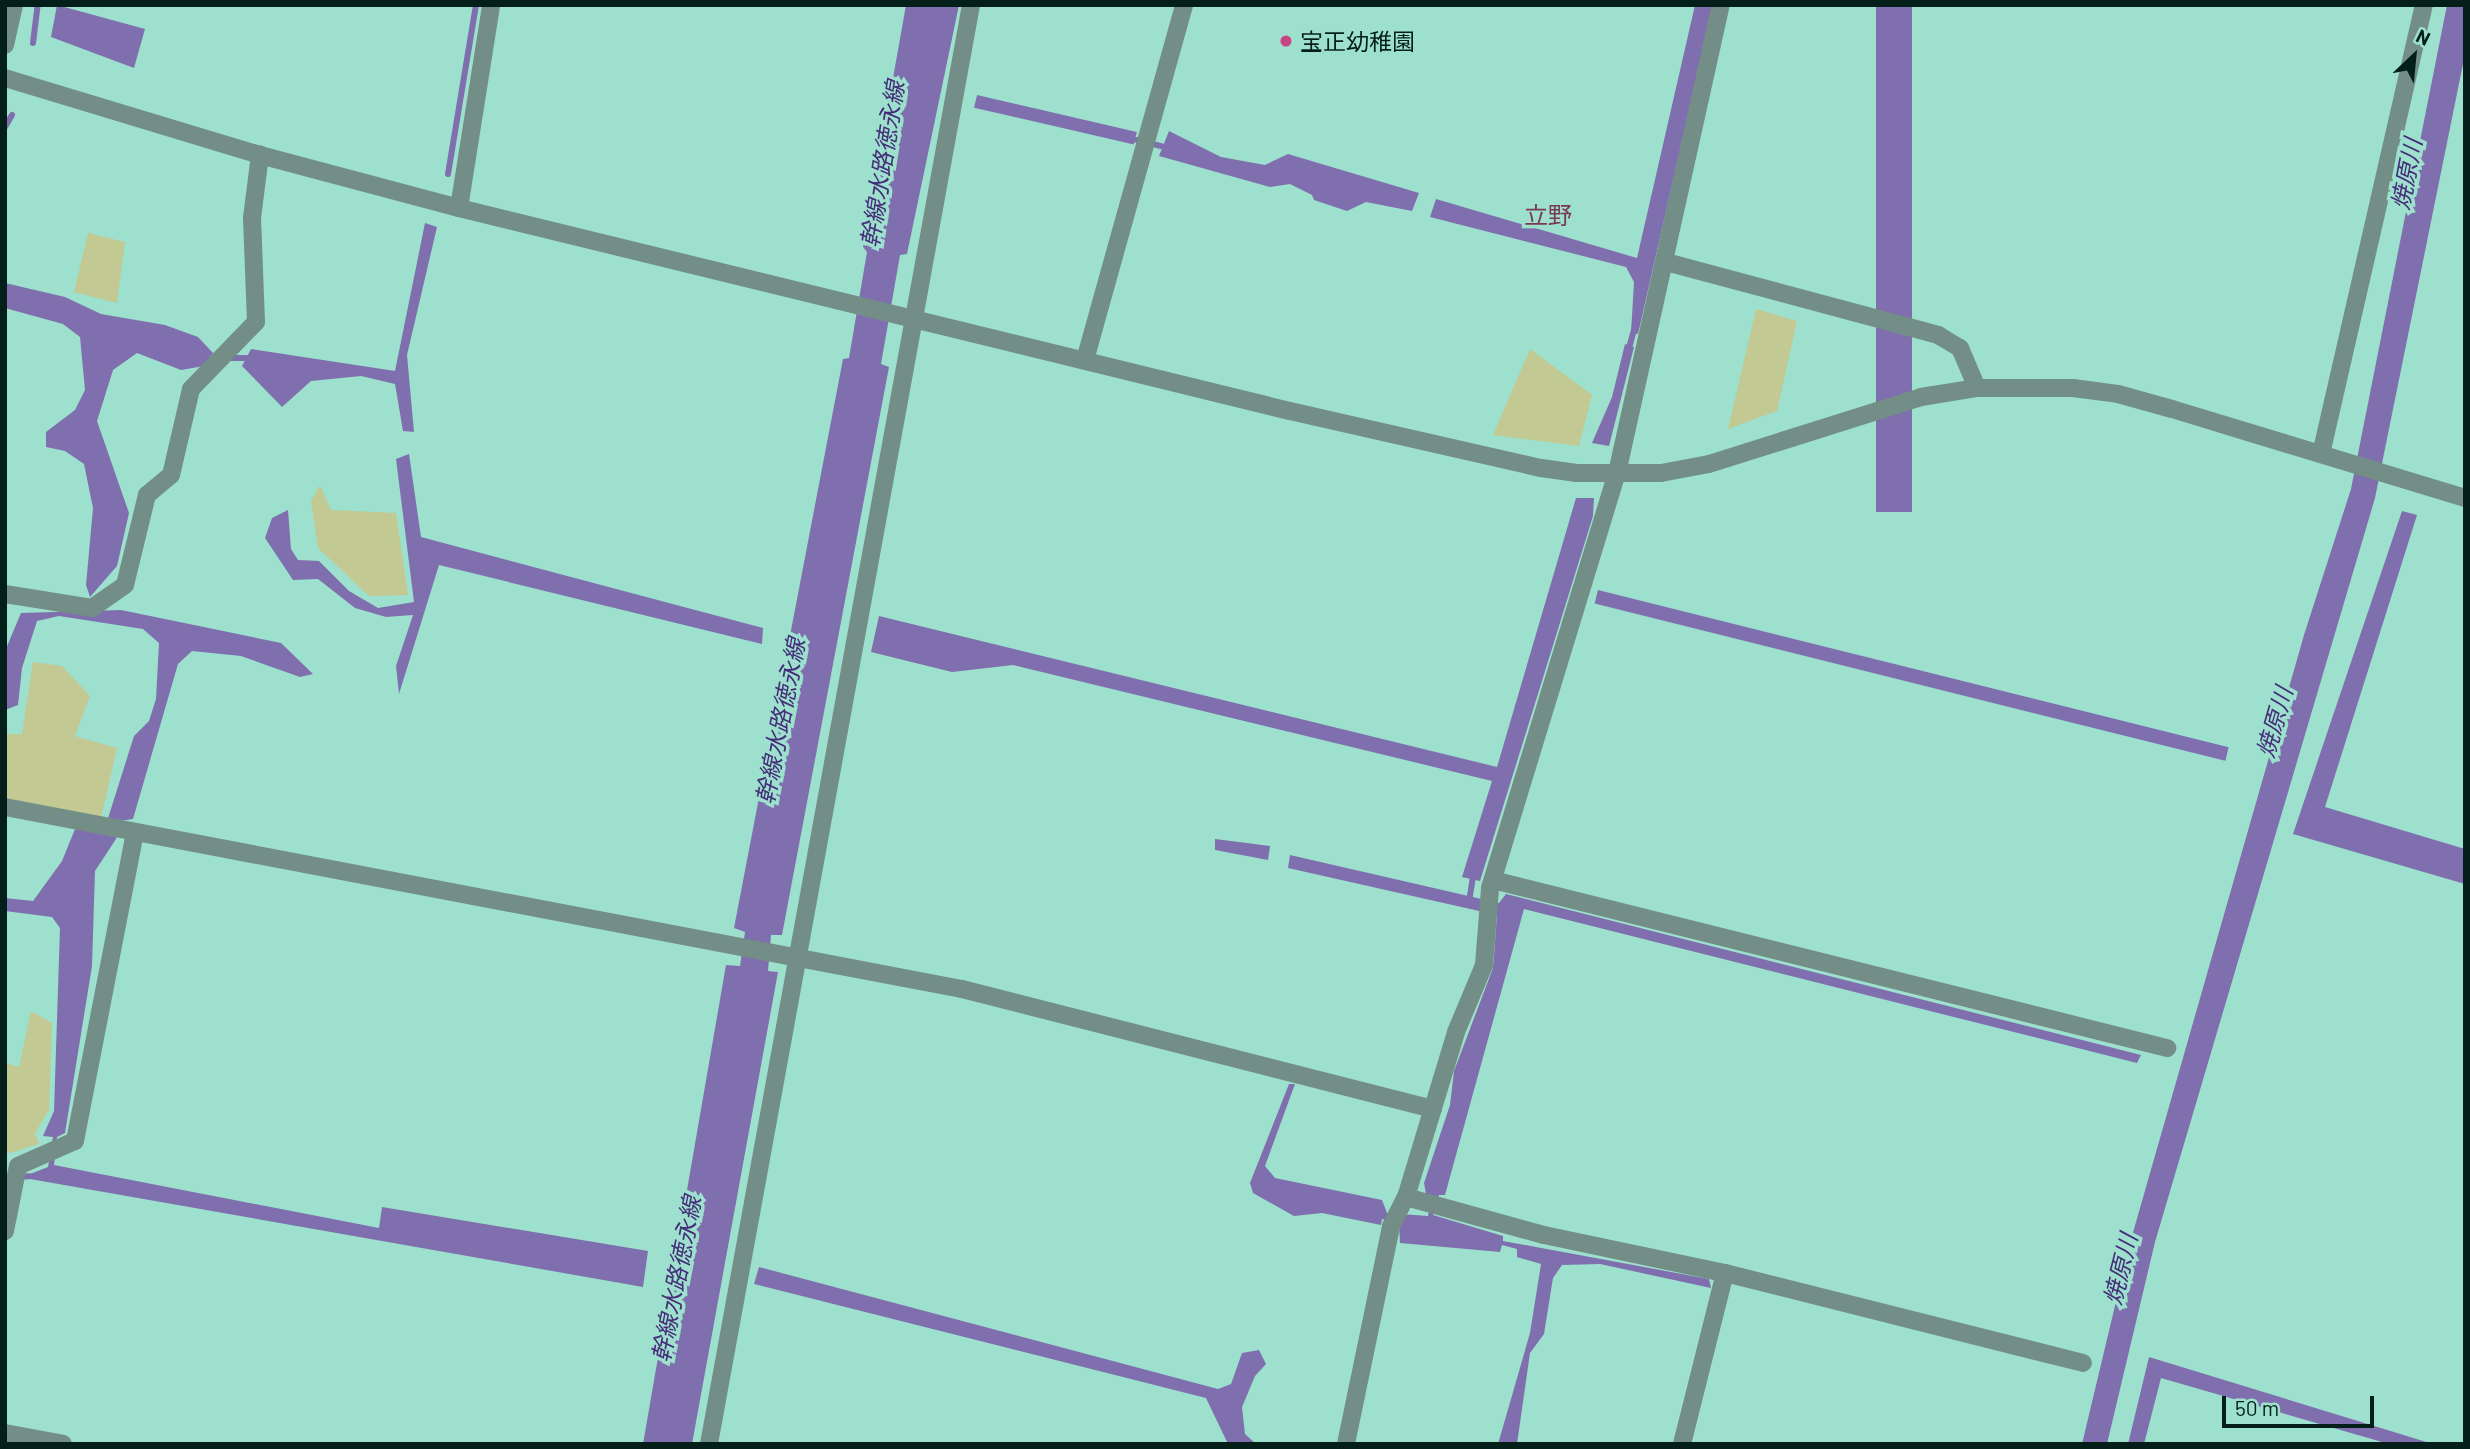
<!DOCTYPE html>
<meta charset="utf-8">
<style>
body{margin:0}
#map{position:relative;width:2470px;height:1449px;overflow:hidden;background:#9de0cd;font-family:Barlow,"Noto Sans JP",sans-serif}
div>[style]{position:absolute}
.green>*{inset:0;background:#c2c992}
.water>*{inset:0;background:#7f6fae;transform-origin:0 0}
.stream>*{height:6px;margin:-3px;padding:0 3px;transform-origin:3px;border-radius:3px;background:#7f6fae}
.minor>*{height:18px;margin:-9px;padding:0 9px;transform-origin:9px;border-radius:9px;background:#738e86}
.dots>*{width:19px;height:19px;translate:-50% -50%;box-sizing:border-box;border:4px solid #9de0cd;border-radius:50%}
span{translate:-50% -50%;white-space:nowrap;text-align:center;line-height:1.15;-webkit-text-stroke:7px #9de0cd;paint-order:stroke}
.poi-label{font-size:23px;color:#041f19}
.left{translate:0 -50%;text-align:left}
.water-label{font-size:24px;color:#462d7a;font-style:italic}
.neighbourhood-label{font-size:24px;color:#7b3855}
.frame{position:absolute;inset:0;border:7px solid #041f19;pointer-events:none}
.north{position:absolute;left:2379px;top:21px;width:70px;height:70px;-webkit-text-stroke:5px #9de0cd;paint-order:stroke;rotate:26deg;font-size:19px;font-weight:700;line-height:28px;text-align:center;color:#041f19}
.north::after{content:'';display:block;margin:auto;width:24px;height:32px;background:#041f19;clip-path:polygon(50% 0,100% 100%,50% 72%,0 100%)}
.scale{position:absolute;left:2222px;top:1396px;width:152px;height:32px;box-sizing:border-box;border:4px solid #041f19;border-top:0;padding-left:9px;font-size:21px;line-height:24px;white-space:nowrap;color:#041f19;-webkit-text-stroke:5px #9de0cd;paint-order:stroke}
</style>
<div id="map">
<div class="green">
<i style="clip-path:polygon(88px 233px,125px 242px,117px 303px,74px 292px)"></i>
<i style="clip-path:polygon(1756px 309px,1797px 321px,1777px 411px,1728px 429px)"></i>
<i style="clip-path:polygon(1530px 349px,1592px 395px,1579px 446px,1493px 435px)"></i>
<i style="clip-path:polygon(320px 485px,331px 510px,396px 513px,408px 595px,369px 596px,318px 548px,311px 501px)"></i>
<i style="clip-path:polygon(33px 662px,62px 666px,90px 696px,75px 736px,117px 748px,101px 818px,5px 799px,5px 734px,22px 734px)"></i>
<i style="clip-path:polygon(31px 1011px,52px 1023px,49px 1110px,35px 1133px,39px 1144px,10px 1153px,5px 1151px,5px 1063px,19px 1067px)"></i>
</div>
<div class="water">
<i style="clip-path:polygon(57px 5px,145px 29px,134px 68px,51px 37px)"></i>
<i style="clip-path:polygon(906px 5px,959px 5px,907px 254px,900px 255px,881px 364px,889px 367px,782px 935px,771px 935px,768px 971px,778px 972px,692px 1444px,643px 1444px,726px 965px,740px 966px,745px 932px,734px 928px,843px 359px,849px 358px,867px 252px,863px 247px)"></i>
<i style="clip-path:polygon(1695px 5px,1713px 5px,1638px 334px,1631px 333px,1634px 282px,1626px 267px,1430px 217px,1436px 199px,1637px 258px)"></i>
<i style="left:1876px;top:5px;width:36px;height:507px"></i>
<i style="clip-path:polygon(2447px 5px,2465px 5px,2465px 54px,2375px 498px,2155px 1242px,2107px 1444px,2082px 1444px,2130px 1243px,2304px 635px,2351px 489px)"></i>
<i style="left:977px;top:95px;width:164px;height:13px;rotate:13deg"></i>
<i style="clip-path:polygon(1169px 131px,1221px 157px,1265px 165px,1288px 154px,1419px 193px,1412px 211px,1366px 202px,1347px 211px,1314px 200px,1312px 195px,1290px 184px,1270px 187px,1159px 156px)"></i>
<i style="clip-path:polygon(425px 223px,437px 227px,407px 355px,414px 432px,403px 431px,395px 384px,361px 376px,311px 381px,282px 407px,242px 366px,251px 349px,395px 371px)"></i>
<i style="clip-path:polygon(5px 283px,65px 297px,101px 314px,165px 325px,198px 337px,213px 353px,204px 366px,181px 370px,137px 353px,113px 370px,97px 421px,129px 513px,117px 566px,90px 597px,86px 585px,93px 508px,84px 464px,65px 451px,46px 447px,46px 432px,75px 410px,85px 390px,80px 337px,63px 324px,5px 308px)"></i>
<i style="clip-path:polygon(1625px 344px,1634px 347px,1609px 446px,1592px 443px,1612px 397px)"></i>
<i style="clip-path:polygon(409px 454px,421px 537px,763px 628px,762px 644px,439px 565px,399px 694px,396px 666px,413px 615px,386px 617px,355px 608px,318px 579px,293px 580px,265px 538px,272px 518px,288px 510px,291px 549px,298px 560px,319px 561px,349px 591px,378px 608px,414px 602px,396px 459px)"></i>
<i style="clip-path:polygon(1576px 498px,1594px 498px,1593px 516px,1480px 881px,1462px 877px,1492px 781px,1013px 665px,952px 672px,871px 652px,879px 616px,1497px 767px)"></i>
<i style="clip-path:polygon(2402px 511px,2417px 515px,2325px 807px,2465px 849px,2465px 884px,2293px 834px)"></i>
<i style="left:1598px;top:590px;width:650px;height:14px;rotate:14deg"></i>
<i style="clip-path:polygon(121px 610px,281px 643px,313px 674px,300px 677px,241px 656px,192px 651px,178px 664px,133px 819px,120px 821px,116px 839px,95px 871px,92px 966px,65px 1133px,57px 1137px,54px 1165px,379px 1228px,382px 1207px,648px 1251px,643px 1287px,30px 1179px,30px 1174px,48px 1167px,53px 1137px,43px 1136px,54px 1111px,60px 928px,52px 917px,5px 911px,5px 898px,33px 901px,62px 861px,75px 829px,104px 831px,134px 736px,149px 721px,156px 699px,159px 643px,143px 629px,59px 616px,37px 621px,22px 668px,18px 705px,5px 710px,5px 651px,21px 613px)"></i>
<i style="clip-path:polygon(1215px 839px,1270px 846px,1268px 860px,1215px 850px)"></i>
<i style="clip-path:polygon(1290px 855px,1499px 903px,1506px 894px,2141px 1055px,2137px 1063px,1524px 909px,1445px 1195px,1439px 1195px,1433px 1215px,1503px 1236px,1503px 1241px,1709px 1279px,1711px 1288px,1600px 1264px,1562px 1265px,1553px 1278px,1544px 1334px,1530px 1353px,1517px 1444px,1498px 1444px,1530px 1333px,1541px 1264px,1517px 1257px,1517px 1249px,1502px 1245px,1500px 1252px,1400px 1243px,1399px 1223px,1382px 1219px,1381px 1225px,1322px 1213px,1294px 1216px,1253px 1193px,1250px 1183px,1289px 1084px,1295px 1084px,1265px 1166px,1275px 1178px,1382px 1200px,1387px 1213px,1428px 1216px,1432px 1195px,1426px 1194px,1424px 1183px,1450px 1105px,1454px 1071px,1493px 968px,1497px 915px,1288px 868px)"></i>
<i style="clip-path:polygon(759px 1267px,1218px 1389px,1231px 1384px,1242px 1353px,1259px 1350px,1266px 1364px,1255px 1376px,1242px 1407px,1245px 1434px,1256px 1444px,1228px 1444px,1206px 1398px,754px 1284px)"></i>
<i style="clip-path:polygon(2149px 1357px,2433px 1444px,2389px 1444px,2161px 1378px,2144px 1444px,2128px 1444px)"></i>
</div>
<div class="stream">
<i style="left:33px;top:43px;width:38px;rotate:-83deg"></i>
<i style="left:5px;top:127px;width:14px;rotate:-60deg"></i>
<i style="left:1137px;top:140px;width:25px;rotate:14deg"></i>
<i style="left:448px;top:174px;width:171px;rotate:-80.6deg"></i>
<i style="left:1628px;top:352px;width:28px;rotate:-75deg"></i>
<i style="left:228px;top:358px;width:19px"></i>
<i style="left:1469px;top:902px;width:30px;rotate:-81deg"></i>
<i style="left:6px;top:1177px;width:24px;rotate:-2deg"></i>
</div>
<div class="minor">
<i style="left:5px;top:45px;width:41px;rotate:-77.3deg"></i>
<i style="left:5px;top:78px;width:266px;rotate:16.8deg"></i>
<i style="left:260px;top:155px;width:206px;rotate:14.9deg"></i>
<i style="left:459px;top:208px;width:855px;rotate:13.73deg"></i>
<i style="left:1290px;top:411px;width:257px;rotate:12.8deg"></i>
<i style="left:1541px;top:468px;width:36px;rotate:8deg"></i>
<i style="left:1577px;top:473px;width:84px"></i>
<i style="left:1661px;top:473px;width:49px;rotate:-10.6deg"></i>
<i style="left:1709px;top:464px;width:222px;rotate:-17.5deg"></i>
<i style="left:1921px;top:397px;width:57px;rotate:-9.1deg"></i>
<i style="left:1977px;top:388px;width:96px"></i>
<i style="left:2073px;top:388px;width:45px;rotate:7.6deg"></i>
<i style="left:2118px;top:394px;width:56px;rotate:15.5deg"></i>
<i style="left:2172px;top:409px;width:306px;rotate:16.9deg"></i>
<i style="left:459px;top:208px;width:206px;rotate:-81deg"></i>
<i style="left:1666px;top:262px;width:282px;rotate:15deg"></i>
<i style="left:1938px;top:335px;width:26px;rotate:31deg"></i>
<i style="left:1960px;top:348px;width:43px;rotate:67deg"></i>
<i style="left:1085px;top:360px;width:369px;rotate:-74.4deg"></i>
<i style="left:2321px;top:454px;width:461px;rotate:-77.1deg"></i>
<i style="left:5px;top:594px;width:88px;rotate:9.1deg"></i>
<i style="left:92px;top:608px;width:40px;rotate:-34.9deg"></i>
<i style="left:125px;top:585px;width:93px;rotate:-76.3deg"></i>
<i style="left:147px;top:495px;width:31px;rotate:-40deg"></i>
<i style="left:171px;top:475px;width:88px;rotate:-76.9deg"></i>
<i style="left:191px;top:389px;width:93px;rotate:-45.9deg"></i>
<i style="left:256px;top:322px;width:104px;rotate:-92.2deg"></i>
<i style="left:252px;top:218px;width:64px;rotate:-82.8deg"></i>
<i style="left:5px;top:807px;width:974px;rotate:10.77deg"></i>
<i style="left:962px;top:989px;width:486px;rotate:14.3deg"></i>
<i style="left:1493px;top:880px;width:695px;rotate:14deg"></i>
<i style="left:18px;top:1166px;width:62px;rotate:-23.7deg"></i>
<i style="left:75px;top:1141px;width:314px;rotate:-79deg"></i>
<i style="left:1406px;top:1197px;width:143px;rotate:15.4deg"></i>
<i style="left:1544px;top:1235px;width:185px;rotate:11.9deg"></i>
<i style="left:1725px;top:1273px;width:369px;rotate:14.1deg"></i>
<i style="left:5px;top:1231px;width:66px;rotate:-78.7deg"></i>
<i style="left:5px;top:1433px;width:59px;rotate:10.7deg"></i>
<i style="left:709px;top:1444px;width:1463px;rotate:-79.68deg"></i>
<i style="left:1346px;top:1444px;width:223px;rotate:-78.3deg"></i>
<i style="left:1391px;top:1226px;width:33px;rotate:-63deg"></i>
<i style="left:1406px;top:1197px;width:172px;rotate:-73.1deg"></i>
<i style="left:1456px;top:1032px;width:73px;rotate:-67.3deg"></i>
<i style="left:1484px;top:965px;width:77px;rotate:-85.5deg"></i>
<i style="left:1490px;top:888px;width:434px;rotate:-73deg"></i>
<i style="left:1617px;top:473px;width:479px;rotate:-77.5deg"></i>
<i style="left:1682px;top:1444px;width:176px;rotate:-75.9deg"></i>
</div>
<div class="dots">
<i style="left:1286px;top:41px;background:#ca4383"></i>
</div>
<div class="poi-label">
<span class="left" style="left:1300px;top:41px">宝正幼稚園</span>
</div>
<div class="water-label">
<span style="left:882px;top:164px;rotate:-81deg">幹線水路徳永線</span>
<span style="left:2406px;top:174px;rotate:-79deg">焼原川</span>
<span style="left:780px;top:721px;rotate:-79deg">幹線水路徳永線</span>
<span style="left:2274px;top:722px;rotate:-74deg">焼原川</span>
<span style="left:2120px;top:1269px;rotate:-76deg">焼原川</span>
<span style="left:676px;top:1279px;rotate:-79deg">幹線水路徳永線</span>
</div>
<div class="neighbourhood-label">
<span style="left:1548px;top:215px">立野</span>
</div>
<div class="frame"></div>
<div class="north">N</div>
<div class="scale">50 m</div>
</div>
